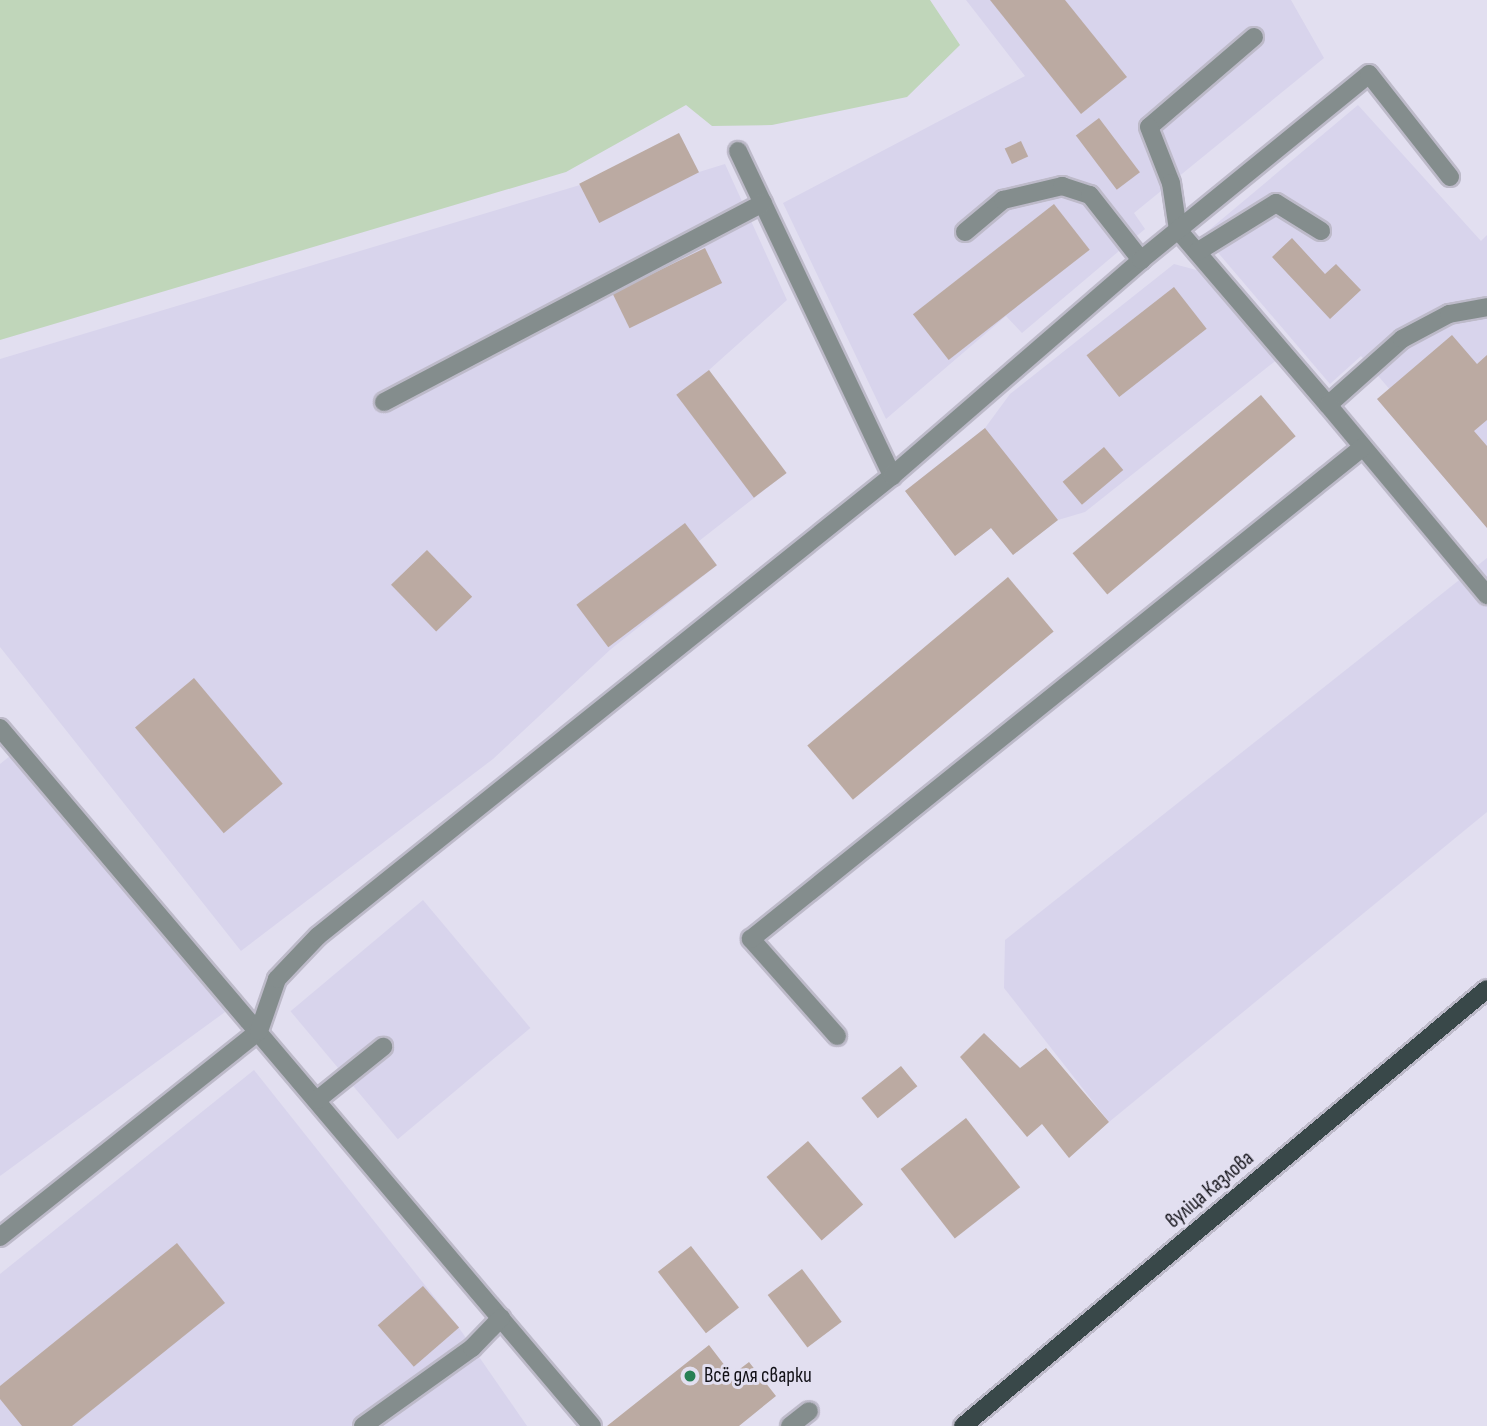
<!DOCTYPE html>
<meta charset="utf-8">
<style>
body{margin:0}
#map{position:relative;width:1487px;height:1426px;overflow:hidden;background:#e2dff0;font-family:"Sofia Sans Condensed",sans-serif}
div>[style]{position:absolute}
.built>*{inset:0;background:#d8d4ec;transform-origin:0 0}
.green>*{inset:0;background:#c0d6ba}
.building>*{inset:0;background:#bbaaa2;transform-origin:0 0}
.roads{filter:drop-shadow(2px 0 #bdbac9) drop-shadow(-2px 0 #bdbac9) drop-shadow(0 2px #bdbac9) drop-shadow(0 -2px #bdbac9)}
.minor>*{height:18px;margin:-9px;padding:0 9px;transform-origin:9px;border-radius:9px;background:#848d8d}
.major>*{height:18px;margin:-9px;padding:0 9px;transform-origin:9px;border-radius:9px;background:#394849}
.dots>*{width:19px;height:19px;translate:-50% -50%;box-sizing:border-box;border:4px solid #e2dff0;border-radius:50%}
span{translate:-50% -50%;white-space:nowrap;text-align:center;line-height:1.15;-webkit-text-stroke:6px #e2dff0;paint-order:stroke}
.street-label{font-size:21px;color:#121117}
.poi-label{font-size:21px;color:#121117}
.left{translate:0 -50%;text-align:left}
</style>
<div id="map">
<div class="built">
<i style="clip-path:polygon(966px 0,1291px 0,1324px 58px,1134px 213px,1145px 229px,1022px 333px,1006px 316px,886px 419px,783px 203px,1025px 76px)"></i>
<i style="clip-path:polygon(1358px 105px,1481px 241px,1487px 235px,1487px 528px,1377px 399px,1392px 392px,1361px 356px,1330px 384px,1203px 235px)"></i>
<i style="clip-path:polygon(679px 133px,699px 172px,725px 164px,787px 300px,709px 370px,786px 473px,699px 541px,717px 565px,611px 649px,493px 759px,241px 951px,0 647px,0 359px,580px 185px)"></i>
<i style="clip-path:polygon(1174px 264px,1200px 271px,1279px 358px,1085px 512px,1058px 520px,1013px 555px,991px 528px,955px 556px,905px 491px,985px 428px,1010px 394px)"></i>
<i style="clip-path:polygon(1487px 558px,1487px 812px,1109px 1122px,1004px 988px,1005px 940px)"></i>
<i style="clip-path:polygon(25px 744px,225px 1012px,0 1176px,0 764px)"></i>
<i style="left:423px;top:900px;width:167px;height:173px;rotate:50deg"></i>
<i style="clip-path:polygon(254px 1070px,459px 1328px,527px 1426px,0 1426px,0 1274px)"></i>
</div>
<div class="green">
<i style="clip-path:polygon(0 0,930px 0,960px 45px,907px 97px,772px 125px,712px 126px,686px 105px,566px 172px,0 340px)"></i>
</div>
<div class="building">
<i style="clip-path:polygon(990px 0,1065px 0,1127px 77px,1081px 114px)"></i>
<i style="left:1099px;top:118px;width:68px;height:29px;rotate:53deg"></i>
<i style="left:679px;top:133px;width:44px;height:112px;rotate:63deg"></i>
<i style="left:1021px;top:141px;width:17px;height:18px;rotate:65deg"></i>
<i style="left:1054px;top:204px;width:58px;height:179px;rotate:52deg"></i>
<i style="clip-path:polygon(1292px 238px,1325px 274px,1336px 264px,1361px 290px,1330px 319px,1272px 257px)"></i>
<i style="left:705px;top:248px;width:39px;height:103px;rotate:64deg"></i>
<i style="left:1174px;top:287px;width:53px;height:111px;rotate:52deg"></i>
<i style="clip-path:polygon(1452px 335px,1477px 364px,1487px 355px,1487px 420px,1474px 431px,1487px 446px,1487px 528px,1377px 399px)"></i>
<i style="left:709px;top:370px;width:129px;height:41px;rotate:53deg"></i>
<i style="left:1261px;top:395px;width:54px;height:246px;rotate:50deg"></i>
<i style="clip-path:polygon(985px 428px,1058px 520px,1013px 555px,991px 528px,955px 556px,905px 491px)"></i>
<i style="left:1104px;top:447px;width:30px;height:54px;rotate:50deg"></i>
<i style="left:685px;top:523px;width:53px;height:136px;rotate:53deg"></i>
<i style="left:427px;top:550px;width:65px;height:50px;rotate:46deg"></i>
<i style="left:1008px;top:577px;width:71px;height:262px;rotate:50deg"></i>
<i style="left:194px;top:678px;width:138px;height:77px;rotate:50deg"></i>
<i style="clip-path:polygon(984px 1033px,1020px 1068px,1046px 1048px,1109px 1122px,1069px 1158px,1042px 1124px,1027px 1137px,960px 1057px)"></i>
<i style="left:901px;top:1066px;width:26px;height:51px;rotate:51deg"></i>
<i style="left:966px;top:1118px;width:88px;height:83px;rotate:52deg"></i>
<i style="left:808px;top:1141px;width:84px;height:55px;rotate:49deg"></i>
<i style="clip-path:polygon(177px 1243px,225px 1303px,72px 1426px,22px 1426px,0 1399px,0 1386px)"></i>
<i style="left:691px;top:1246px;width:78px;height:42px;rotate:52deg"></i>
<i style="left:802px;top:1269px;width:66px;height:43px;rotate:53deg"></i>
<i style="left:423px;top:1286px;width:55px;height:60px;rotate:49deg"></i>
<i style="clip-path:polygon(709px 1345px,732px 1375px,749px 1362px,776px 1396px,739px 1426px,607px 1426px)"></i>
</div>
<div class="roads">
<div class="minor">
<i style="left:1254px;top:37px;width:138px;rotate:139.4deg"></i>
<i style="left:1149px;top:127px;width:60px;rotate:68.6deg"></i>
<i style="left:1171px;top:183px;width:48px;rotate:81.5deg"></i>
<i style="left:1178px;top:230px;width:230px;rotate:49.4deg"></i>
<i style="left:1328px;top:405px;width:99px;rotate:-41.7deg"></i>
<i style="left:1402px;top:339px;width:53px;rotate:-28deg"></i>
<i style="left:1449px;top:314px;width:39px;rotate:-10deg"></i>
<i style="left:738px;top:151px;width:360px;rotate:64.6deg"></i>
<i style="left:965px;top:232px;width:50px;rotate:-40.1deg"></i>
<i style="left:1003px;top:200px;width:61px;rotate:-13.3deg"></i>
<i style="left:1062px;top:186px;width:29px;rotate:18deg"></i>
<i style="left:1090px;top:195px;width:83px;rotate:51.9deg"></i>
<i style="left:1197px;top:252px;width:93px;rotate:-31.8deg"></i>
<i style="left:1276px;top:203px;width:53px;rotate:31.9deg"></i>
<i style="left:384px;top:402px;width:428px;rotate:-27.7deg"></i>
<i style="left:1328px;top:405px;width:248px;rotate:50.1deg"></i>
<i style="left:0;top:728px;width:915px;rotate:49.7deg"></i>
<i style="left:837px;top:1036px;width:130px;rotate:-131.6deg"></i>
<i style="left:751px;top:939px;width:785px;rotate:-38.8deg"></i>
<i style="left:317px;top:1100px;width:85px;rotate:-38.8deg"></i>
<i style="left:0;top:1237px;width:331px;rotate:-38.5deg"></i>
<i style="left:259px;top:1031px;width:55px;rotate:-70.9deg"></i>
<i style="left:277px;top:979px;width:59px;rotate:-46.4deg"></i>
<i style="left:318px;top:936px;width:736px;rotate:-38.71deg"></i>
<i style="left:892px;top:476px;width:330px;rotate:-40.9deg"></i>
<i style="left:1141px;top:260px;width:294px;rotate:-39.2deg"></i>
<i style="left:1369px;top:74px;width:131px;rotate:51.8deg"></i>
<i style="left:363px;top:1426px;width:134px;rotate:-35.6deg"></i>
<i style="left:472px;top:1348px;width:42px;rotate:-46deg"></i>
<i style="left:790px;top:1426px;width:24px;rotate:-38deg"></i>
</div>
<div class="major">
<i style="left:963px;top:1426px;width:682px;rotate:-39.83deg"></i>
</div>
</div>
<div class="dots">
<i style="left:690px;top:1376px;background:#278055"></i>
</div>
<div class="street-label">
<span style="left:1210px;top:1190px;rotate:-40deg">вуліца Казлова</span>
</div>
<div class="poi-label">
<span class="left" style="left:704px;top:1376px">Всё для сварки</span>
</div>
</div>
